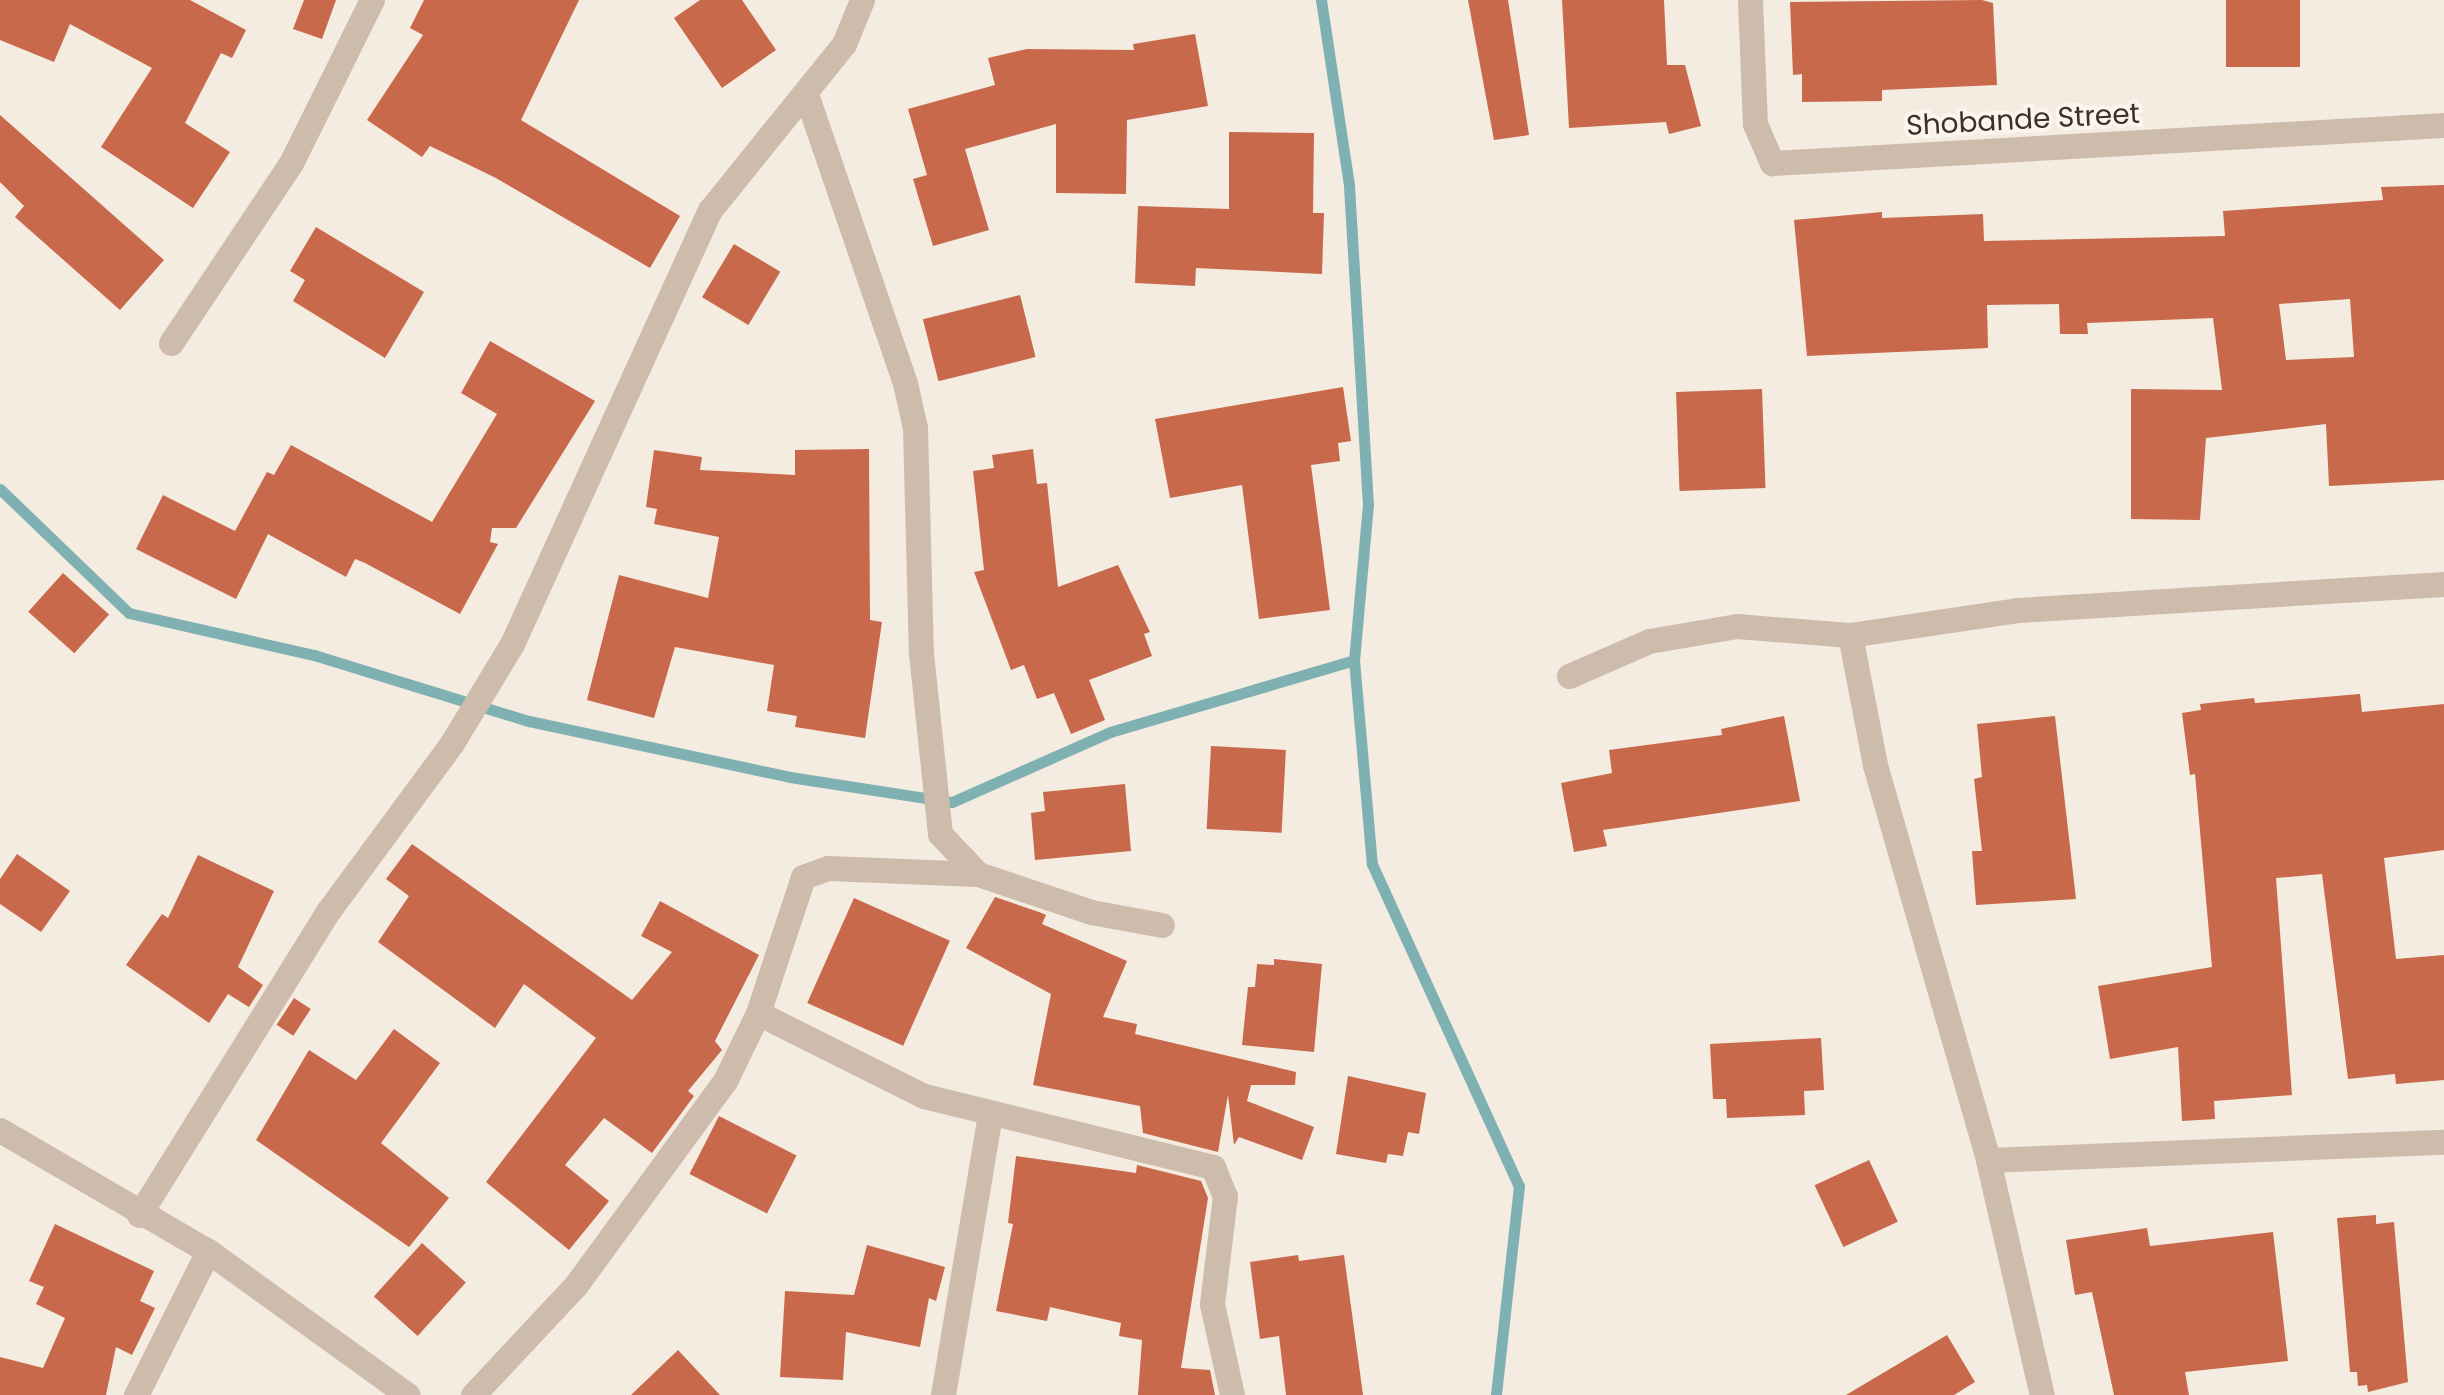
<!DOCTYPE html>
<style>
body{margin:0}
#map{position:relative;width:2444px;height:1395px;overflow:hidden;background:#f4ebe1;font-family:Poppins,sans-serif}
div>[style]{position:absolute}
.stream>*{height:11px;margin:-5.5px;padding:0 5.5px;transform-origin:5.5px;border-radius:5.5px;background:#7fb0b2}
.building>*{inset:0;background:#c8694b;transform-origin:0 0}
.minor>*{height:25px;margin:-12.5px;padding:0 12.5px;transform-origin:12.5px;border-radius:12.5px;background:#cdbbac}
span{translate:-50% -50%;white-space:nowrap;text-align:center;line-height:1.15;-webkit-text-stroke:8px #fbf5ee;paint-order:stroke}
.street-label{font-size:28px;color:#3b302b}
</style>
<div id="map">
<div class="stream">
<i style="left:1321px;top:0;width:188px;rotate:81.4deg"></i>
<i style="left:1349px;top:186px;width:319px;rotate:86.6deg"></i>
<i style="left:1368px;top:504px;width:157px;rotate:95.1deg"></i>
<i style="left:1354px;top:660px;width:205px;rotate:85deg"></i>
<i style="left:1372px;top:864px;width:354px;rotate:65.5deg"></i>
<i style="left:1519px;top:1186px;width:210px;rotate:96.3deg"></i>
<i style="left:0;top:489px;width:179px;rotate:43.9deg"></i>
<i style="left:129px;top:613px;width:190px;rotate:12.8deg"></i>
<i style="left:314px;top:655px;width:225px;rotate:17.1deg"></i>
<i style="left:529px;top:721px;width:267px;rotate:12.1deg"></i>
<i style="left:790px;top:777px;width:164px;rotate:8.8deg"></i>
<i style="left:952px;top:802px;width:173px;rotate:-23.9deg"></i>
<i style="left:1110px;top:732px;width:254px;rotate:-16.4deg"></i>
</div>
<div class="building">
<i style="clip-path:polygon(0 0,190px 0,246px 30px,232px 58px,221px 53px,185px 123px,230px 152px,193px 208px,101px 147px,152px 68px,70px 24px,54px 62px,0 40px)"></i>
<i style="clip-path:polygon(304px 0,336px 0,322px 39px,293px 29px)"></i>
<i style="clip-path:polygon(424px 0,579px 0,521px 120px,680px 216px,650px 268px,496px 178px,430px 146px,422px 157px,367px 120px,423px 35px,410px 28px)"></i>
<i style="clip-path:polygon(700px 0,742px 0,776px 50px,722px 88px,674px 18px)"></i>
<i style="clip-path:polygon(1468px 0,1508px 0,1529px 135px,1494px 140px)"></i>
<i style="clip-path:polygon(1562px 0,1664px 0,1667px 65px,1685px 65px,1701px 126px,1669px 134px,1666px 122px,1569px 128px)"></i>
<i style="clip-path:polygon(1982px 0,1993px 3px,1997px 85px,1882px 90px,1882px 101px,1802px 102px,1802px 74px,1793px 75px,1790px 2px)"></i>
<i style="left:2226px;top:0;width:74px;height:67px"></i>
<i style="clip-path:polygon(1195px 34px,1208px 106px,1127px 120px,1126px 194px,1056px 193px,1056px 124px,965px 149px,989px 230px,933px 246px,913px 179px,927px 175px,908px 109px,995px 85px,988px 58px,1027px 49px,1134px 50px,1133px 44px)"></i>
<i style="clip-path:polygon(0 115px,164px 260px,120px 310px,15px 217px,24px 206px,0 182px)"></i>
<i style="clip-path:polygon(1229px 132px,1314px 133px,1313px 213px,1324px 213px,1322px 274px,1196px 268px,1195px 286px,1135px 283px,1138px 206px,1229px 209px)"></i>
<i style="clip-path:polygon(evenodd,2444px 185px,2444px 480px,2329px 486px,2326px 424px,2206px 438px,2200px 520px,2131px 519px,2131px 389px,2222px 390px,2213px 318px,2087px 323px,2088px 334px,2060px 334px,2059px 304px,1987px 305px,1988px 348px,1807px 356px,1794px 220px,1882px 212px,1882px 218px,1983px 214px,1984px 241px,2225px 236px,2223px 211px,2383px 200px,2381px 187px,2444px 185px,2350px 299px,2354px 357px,2286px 360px,2279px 304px,2350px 299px)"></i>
<i style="clip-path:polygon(316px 227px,424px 292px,385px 358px,293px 301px,305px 280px,290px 271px)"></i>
<i style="left:734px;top:244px;width:54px;height:62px;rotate:31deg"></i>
<i style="left:1020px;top:295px;width:64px;height:100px;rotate:76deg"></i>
<i style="clip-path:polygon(490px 341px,595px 401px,516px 528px,492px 528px,490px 542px,498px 544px,460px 614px,365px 563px,355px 559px,346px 577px,268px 534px,236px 599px,136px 549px,163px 495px,235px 531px,267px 472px,274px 475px,291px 445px,432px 522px,497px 414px,461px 393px)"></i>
<i style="clip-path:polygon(1343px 387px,1351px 441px,1338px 443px,1340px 461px,1311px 465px,1330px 610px,1259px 619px,1242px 485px,1170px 498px,1155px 419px)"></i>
<i style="left:1762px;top:389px;width:99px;height:86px;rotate:88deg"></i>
<i style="clip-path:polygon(869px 449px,870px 620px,882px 622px,865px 738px,795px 727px,797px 716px,767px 711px,774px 665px,675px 647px,654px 718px,587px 700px,619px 575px,708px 598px,719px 537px,654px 524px,657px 509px,646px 507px,654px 450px,702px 457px,700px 470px,795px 475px,795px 450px)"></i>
<i style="clip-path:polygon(1033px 449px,1037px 484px,1047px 483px,1058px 587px,1118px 565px,1150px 632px,1144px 634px,1152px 656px,1089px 680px,1105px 720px,1071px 734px,1054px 693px,1037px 699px,1024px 665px,1011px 670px,974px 572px,984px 570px,973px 471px,994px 468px,992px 455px)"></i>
<i style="left:63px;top:573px;width:62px;height:52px;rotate:42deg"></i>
<i style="clip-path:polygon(2360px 694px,2362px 712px,2444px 704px,2444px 850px,2384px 858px,2396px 959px,2444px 955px,2444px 1080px,2396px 1084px,2395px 1074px,2348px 1079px,2322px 874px,2276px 878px,2292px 1095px,2214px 1101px,2215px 1119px,2182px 1121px,2178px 1047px,2110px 1059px,2098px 986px,2212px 967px,2195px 774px,2190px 775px,2182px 713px,2201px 710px,2200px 704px,2254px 698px,2255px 703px)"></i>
<i style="clip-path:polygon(1784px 716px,1800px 801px,1603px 830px,1607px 846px,1574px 852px,1561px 783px,1612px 773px,1609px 750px,1722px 735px,1721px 729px)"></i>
<i style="clip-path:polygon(2055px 716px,2076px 899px,1976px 905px,1972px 851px,1982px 851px,1974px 779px,1982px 777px,1977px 724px)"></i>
<i style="left:1211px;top:746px;width:75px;height:83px;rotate:3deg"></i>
<i style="clip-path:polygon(1125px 784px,1131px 851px,1035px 860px,1031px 813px,1045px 811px,1043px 792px)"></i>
<i style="clip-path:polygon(412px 844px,632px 1000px,672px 952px,641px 936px,660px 901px,759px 955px,715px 1041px,722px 1050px,688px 1091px,694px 1096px,652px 1153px,604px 1118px,565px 1165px,609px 1201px,569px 1250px,486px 1182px,596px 1038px,524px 984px,495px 1028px,378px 942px,409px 896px,386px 879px)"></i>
<i style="clip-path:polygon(17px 854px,70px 891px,41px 932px,0 904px,0 879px)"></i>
<i style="clip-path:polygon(198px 855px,274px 891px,238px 967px,263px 985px,249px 1007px,228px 994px,209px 1023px,126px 965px,162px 914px,168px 918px)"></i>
<i style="clip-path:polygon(995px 897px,1039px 912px,1046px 915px,1042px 924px,1127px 961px,1103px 1017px,1137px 1024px,1135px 1034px,1296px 1072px,1295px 1085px,1251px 1085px,1247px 1101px,1314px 1127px,1302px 1160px,1239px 1137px,1234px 1145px,1228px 1095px,1218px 1152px,1143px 1133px,1140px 1106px,1033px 1085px,1051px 994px,966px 948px)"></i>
<i style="left:854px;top:898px;width:105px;height:115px;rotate:24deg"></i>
<i style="clip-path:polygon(1274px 959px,1322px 964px,1314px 1052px,1242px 1045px,1248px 987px,1255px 987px,1257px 964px,1274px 965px)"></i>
<i style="left:294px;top:998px;width:20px;height:32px;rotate:33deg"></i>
<i style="clip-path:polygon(394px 1029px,440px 1063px,381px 1143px,449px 1198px,409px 1247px,256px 1140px,309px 1050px,356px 1080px)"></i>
<i style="clip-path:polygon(1821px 1038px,1824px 1090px,1804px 1091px,1805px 1115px,1727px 1118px,1726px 1099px,1713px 1099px,1710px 1044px)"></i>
<i style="clip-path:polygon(1348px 1076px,1426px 1093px,1419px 1134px,1408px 1132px,1403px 1156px,1388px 1154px,1386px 1163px,1336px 1154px)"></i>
<i style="left:719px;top:1116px;width:87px;height:65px;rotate:27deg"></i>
<i style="clip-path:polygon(1016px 1156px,1136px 1173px,1137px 1165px,1201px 1181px,1208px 1198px,1181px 1368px,1210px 1370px,1215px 1395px,1138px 1395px,1142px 1340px,1119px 1336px,1121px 1323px,1050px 1307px,1047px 1321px,996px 1311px,1013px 1224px,1008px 1223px)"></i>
<i style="left:1869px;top:1160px;width:68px;height:60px;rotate:65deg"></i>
<i style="clip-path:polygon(2376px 1215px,2376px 1224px,2394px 1222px,2408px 1382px,2368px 1392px,2367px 1385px,2358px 1386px,2357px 1372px,2350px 1372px,2337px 1218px)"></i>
<i style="clip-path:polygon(55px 1224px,154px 1271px,140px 1301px,155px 1308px,132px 1355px,116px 1347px,106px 1395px,0 1395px,0 1357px,43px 1368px,65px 1318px,36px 1304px,44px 1287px,29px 1281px)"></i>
<i style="clip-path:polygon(2147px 1228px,2150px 1246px,2273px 1232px,2288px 1361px,2185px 1372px,2189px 1395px,2114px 1395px,2092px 1292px,2075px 1295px,2066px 1240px)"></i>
<i style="left:422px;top:1243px;width:59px;height:72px;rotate:42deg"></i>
<i style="clip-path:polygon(867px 1245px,945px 1267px,936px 1301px,929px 1298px,920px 1347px,846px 1332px,843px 1380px,780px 1377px,785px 1291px,854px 1295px)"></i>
<i style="clip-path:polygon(1298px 1255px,1299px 1261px,1344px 1255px,1363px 1395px,1286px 1395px,1279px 1336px,1260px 1339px,1250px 1262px)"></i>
<i style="clip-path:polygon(1947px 1335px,1975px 1382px,1954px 1395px,1846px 1395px)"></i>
<i style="clip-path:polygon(678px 1350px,720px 1395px,631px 1395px)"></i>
</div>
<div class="minor">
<i style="left:1750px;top:0;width:124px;rotate:87.7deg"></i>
<i style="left:1755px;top:124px;width:43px;rotate:66.4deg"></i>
<i style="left:1772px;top:163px;width:673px;rotate:-3.24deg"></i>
<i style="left:806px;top:94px;width:305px;rotate:71.1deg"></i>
<i style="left:905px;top:383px;width:46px;rotate:77.5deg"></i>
<i style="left:915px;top:428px;width:225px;rotate:88.5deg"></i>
<i style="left:921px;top:653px;width:182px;rotate:84deg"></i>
<i style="left:940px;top:834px;width:55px;rotate:46.5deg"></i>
<i style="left:171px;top:343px;width:216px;rotate:-56.3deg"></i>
<i style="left:291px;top:163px;width:182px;rotate:-63.6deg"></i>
<i style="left:1850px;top:635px;width:132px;rotate:79.1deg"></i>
<i style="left:1875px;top:765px;width:411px;rotate:74deg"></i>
<i style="left:1988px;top:1160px;width:241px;rotate:77.1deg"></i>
<i style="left:1569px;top:676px;width:87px;rotate:-23.6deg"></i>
<i style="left:1649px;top:641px;width:89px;rotate:-9.7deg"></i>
<i style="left:1737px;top:626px;width:113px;rotate:4.6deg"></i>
<i style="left:1850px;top:635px;width:169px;rotate:-8.5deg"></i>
<i style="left:2017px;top:610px;width:428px;rotate:-3.5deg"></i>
<i style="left:758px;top:1013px;width:186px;rotate:26.6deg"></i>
<i style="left:924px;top:1096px;width:298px;rotate:13.8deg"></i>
<i style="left:1213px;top:1167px;width:31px;rotate:68deg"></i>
<i style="left:1225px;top:1196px;width:109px;rotate:96.9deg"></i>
<i style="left:1212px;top:1304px;width:93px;rotate:77.6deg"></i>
<i style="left:0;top:1130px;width:241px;rotate:30.2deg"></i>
<i style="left:208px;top:1251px;width:246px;rotate:35.8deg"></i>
<i style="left:1988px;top:1160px;width:456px;rotate:-2.3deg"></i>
<i style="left:139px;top:1215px;width:359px;rotate:-58.1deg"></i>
<i style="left:329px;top:910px;width:207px;rotate:-53.6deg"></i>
<i style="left:452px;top:743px;width:116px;rotate:-58.8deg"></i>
<i style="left:512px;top:644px;width:477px;rotate:-65.5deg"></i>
<i style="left:710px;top:210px;width:213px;rotate:-51.1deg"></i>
<i style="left:844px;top:44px;width:48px;rotate:-67.8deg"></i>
<i style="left:136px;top:1395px;width:161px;rotate:-63.4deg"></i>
<i style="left:473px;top:1395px;width:151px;rotate:-46.9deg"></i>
<i style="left:576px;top:1285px;width:253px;rotate:-53.9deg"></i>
<i style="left:725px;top:1081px;width:76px;rotate:-64.1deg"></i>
<i style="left:758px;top:1013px;width:143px;rotate:-71.7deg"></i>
<i style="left:803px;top:877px;width:27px;rotate:-20deg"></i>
<i style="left:828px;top:868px;width:150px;rotate:2.3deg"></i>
<i style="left:978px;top:874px;width:119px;rotate:18.6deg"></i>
<i style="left:1091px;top:912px;width:72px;rotate:10.4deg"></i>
<i style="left:943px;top:1395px;width:285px;rotate:-80.5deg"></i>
</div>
<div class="street-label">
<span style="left:2023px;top:120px;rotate:-3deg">Shobande Street</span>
</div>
</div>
